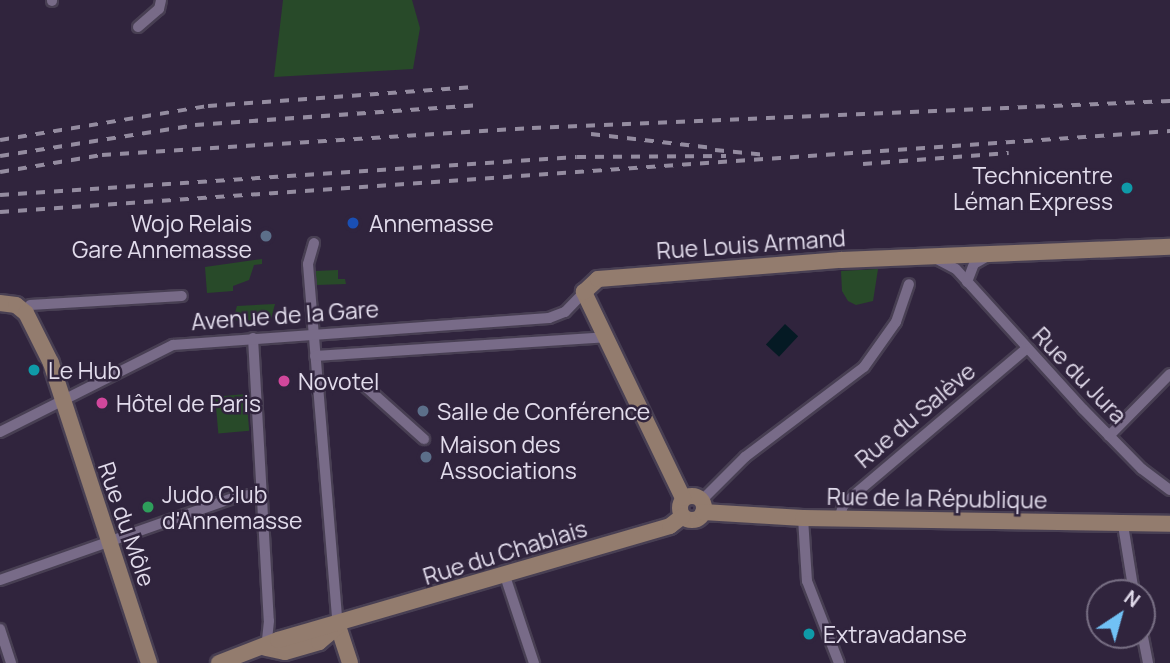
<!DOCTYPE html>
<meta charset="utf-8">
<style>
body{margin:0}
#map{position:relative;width:1170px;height:663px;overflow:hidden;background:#30243d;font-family:Manrope,sans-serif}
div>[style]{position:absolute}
.green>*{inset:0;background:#284a29;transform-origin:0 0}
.water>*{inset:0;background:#051a24;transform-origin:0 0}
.roads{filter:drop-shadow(2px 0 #483f53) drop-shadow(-2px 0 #483f53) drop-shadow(0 2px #483f53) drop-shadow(0 -2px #483f53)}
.street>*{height:10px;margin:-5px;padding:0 5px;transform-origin:5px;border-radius:5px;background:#786b88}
.secondary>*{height:16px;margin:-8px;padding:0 8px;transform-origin:8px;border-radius:8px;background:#937c6e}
.secondary>.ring{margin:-8px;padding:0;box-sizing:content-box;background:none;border:16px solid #937c6e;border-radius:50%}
.rail>*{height:3.5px;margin-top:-1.75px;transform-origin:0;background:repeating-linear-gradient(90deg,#948ca0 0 9px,transparent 0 18px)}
.dots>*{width:19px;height:19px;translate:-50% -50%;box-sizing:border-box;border:4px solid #30243d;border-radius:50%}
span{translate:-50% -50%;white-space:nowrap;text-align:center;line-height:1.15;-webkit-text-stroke:5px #30243d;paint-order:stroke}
.poi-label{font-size:23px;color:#e2dcec}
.right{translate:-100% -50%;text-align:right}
.left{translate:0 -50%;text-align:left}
.street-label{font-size:23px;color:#e2dcec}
.north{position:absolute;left:1086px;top:579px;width:70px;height:70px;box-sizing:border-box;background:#30243d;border:2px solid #776e83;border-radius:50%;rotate:36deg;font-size:19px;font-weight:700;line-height:28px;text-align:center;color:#e2dcec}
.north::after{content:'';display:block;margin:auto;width:24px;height:32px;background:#71c1f5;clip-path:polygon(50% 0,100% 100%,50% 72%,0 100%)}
</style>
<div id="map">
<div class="green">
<i style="clip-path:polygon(283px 0,412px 0,420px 28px,413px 69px,274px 77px)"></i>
<i style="clip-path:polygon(262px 259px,262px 264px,254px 265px,249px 280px,233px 286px,233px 291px,207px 293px,205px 267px)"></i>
<i style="clip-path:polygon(878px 269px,873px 301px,856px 305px,848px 301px,842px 291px,841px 271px)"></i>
<i style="clip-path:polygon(338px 270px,338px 279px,345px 279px,346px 284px,316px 285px,313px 281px,315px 271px)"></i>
<i style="clip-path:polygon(275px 304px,271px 319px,237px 321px,234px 316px,237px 306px)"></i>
<i style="left:246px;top:394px;width:37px;height:31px;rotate:85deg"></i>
</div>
<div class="water">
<i style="left:785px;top:324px;width:18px;height:28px;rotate:43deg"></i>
</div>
<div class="roads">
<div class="street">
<i style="left:52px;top:1px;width:1px;rotate:-90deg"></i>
<i style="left:138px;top:27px;width:28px;rotate:-41deg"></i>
<i style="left:159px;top:9px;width:9px;rotate:-77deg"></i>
<i style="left:314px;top:243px;width:22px;rotate:106deg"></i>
<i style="left:308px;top:264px;width:363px;rotate:85.3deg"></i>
<i style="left:937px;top:259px;width:21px;rotate:28deg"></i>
<i style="left:956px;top:269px;width:189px;rotate:47.8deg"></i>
<i style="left:1083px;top:409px;width:84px;rotate:45.5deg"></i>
<i style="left:1142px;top:469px;width:35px;rotate:37deg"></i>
<i style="left:967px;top:282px;width:19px;rotate:-69deg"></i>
<i style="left:974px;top:264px;width:16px;rotate:-30deg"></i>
<i style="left:30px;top:305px;width:152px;rotate:-3.4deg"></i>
<i style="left:253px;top:338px;width:283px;rotate:86.8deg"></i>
<i style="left:269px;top:621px;width:27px;rotate:96deg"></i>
<i style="left:315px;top:356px;width:291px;rotate:-3.7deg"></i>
<i style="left:366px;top:387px;width:78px;rotate:41.9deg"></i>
<i style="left:0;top:432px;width:194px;rotate:-26.7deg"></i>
<i style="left:173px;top:345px;width:377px;rotate:-4.1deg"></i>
<i style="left:549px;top:318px;width:17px;rotate:-21deg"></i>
<i style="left:565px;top:312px;width:28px;rotate:-46deg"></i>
<i style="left:1109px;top:436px;width:87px;rotate:-45.5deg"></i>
<i style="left:702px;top:500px;width:61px;rotate:-45deg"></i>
<i style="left:745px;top:457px;width:149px;rotate:-37.1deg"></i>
<i style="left:864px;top:367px;width:55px;rotate:-54.6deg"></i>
<i style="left:896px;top:322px;width:40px;rotate:-71.1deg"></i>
<i style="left:803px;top:518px;width:63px;rotate:86.4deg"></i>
<i style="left:807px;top:581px;width:88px;rotate:68.7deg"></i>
<i style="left:839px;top:519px;width:14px;rotate:-73deg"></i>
<i style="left:843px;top:506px;width:17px;rotate:-45deg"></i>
<i style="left:855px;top:494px;width:224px;rotate:-40.3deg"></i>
<i style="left:1123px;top:525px;width:69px;rotate:80.8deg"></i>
<i style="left:505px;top:576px;width:92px;rotate:71.6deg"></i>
<i style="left:0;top:580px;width:253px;rotate:-19.4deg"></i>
<i style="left:239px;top:496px;width:22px;rotate:-5deg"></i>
<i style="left:0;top:629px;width:36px;rotate:72deg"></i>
<i style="left:1142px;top:632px;width:32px;rotate:79deg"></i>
</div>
<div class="secondary">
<i style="left:0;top:303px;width:16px;rotate:7deg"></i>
<i style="left:16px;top:305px;width:13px;rotate:39deg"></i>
<i style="left:26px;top:313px;width:56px;rotate:63.4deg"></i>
<i style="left:51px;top:363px;width:316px;rotate:71.9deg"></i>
<i class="ring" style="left:680px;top:496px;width:8px;height:8px"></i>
<i style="left:683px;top:498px;width:229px;rotate:-115.7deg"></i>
<i style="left:584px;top:292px;width:19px;rotate:-43deg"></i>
<i style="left:598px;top:279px;width:244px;rotate:-4.5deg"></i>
<i style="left:841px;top:260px;width:329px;rotate:-2.3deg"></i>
<i style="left:703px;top:512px;width:100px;rotate:3.4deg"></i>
<i style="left:803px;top:518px;width:367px;rotate:0.9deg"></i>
<i style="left:338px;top:626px;width:39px;rotate:72deg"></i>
<i style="left:266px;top:648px;width:19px;rotate:12deg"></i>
<i style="left:285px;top:652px;width:35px;rotate:-16deg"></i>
<i style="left:319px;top:642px;width:25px;rotate:-40deg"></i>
<i style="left:219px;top:663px;width:63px;rotate:-21.3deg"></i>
<i style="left:278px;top:640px;width:408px;rotate:-16.2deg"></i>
<i style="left:670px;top:526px;width:16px;rotate:-38deg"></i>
</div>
</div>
<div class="rail">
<i style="left:591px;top:134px;width:123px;rotate:6.5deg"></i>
<i style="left:0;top:140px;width:211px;rotate:-9.3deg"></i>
<i style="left:208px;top:106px;width:263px;rotate:-4.1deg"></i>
<i style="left:715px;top:150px;width:52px;rotate:5.5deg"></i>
<i style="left:0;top:156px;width:197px;rotate:-9deg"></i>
<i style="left:195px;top:125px;width:286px;rotate:-4deg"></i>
<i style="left:863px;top:164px;width:146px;rotate:-4.3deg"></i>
<i style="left:0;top:172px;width:103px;rotate:-9.5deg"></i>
<i style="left:102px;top:155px;width:431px;rotate:-3.6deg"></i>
<i style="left:532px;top:128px;width:639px;rotate:-2.42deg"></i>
<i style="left:0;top:195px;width:578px;rotate:-3.77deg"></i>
<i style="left:577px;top:157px;width:149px;rotate:-0.4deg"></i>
<i style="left:0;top:212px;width:1173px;rotate:-3.96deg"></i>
</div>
<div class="dots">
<i style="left:1127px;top:188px;background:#0f9aa8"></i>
<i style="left:353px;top:223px;background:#1a4fb4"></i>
<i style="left:266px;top:236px;background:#5c6f8a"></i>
<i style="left:34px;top:370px;background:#0f9aa8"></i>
<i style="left:284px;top:381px;background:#d1479c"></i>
<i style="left:102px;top:403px;background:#d1479c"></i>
<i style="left:423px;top:411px;background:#5c6f8a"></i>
<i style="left:426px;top:457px;background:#5c6f8a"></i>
<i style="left:148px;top:507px;background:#2e9e5b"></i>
<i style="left:809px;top:634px;background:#0f9aa8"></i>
</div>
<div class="poi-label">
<span class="right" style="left:1113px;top:188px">Technicentre<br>Léman Express</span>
<span class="right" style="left:252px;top:236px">Wojo Relais<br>Gare Annemasse</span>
<span class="left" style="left:369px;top:223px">Annemasse</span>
<span class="left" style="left:48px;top:370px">Le Hub</span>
<span class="left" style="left:298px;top:381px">Novotel</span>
<span class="left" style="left:116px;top:403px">Hôtel de Paris</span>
<span class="left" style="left:437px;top:411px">Salle de Conférence</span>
<span class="left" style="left:440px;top:457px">Maison des<br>Associations</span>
<span class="left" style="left:162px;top:507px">Judo Club<br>d'Annemasse</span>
<span class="left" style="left:823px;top:634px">Extravadanse</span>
</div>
<div class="street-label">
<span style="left:751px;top:244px;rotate:-4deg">Rue Louis Armand</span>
<span style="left:285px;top:315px;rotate:-4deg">Avenue de la Gare</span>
<span style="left:1080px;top:375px;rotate:46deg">Rue du Jura</span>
<span style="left:915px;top:415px;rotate:-40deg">Rue du Salève</span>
<span style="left:937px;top:498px;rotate:1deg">Rue de la République</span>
<span style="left:127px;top:524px;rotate:71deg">Rue du Môle</span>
<span style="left:505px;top:552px;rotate:-17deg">Rue du Chablais</span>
</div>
<div class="north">N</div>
</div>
